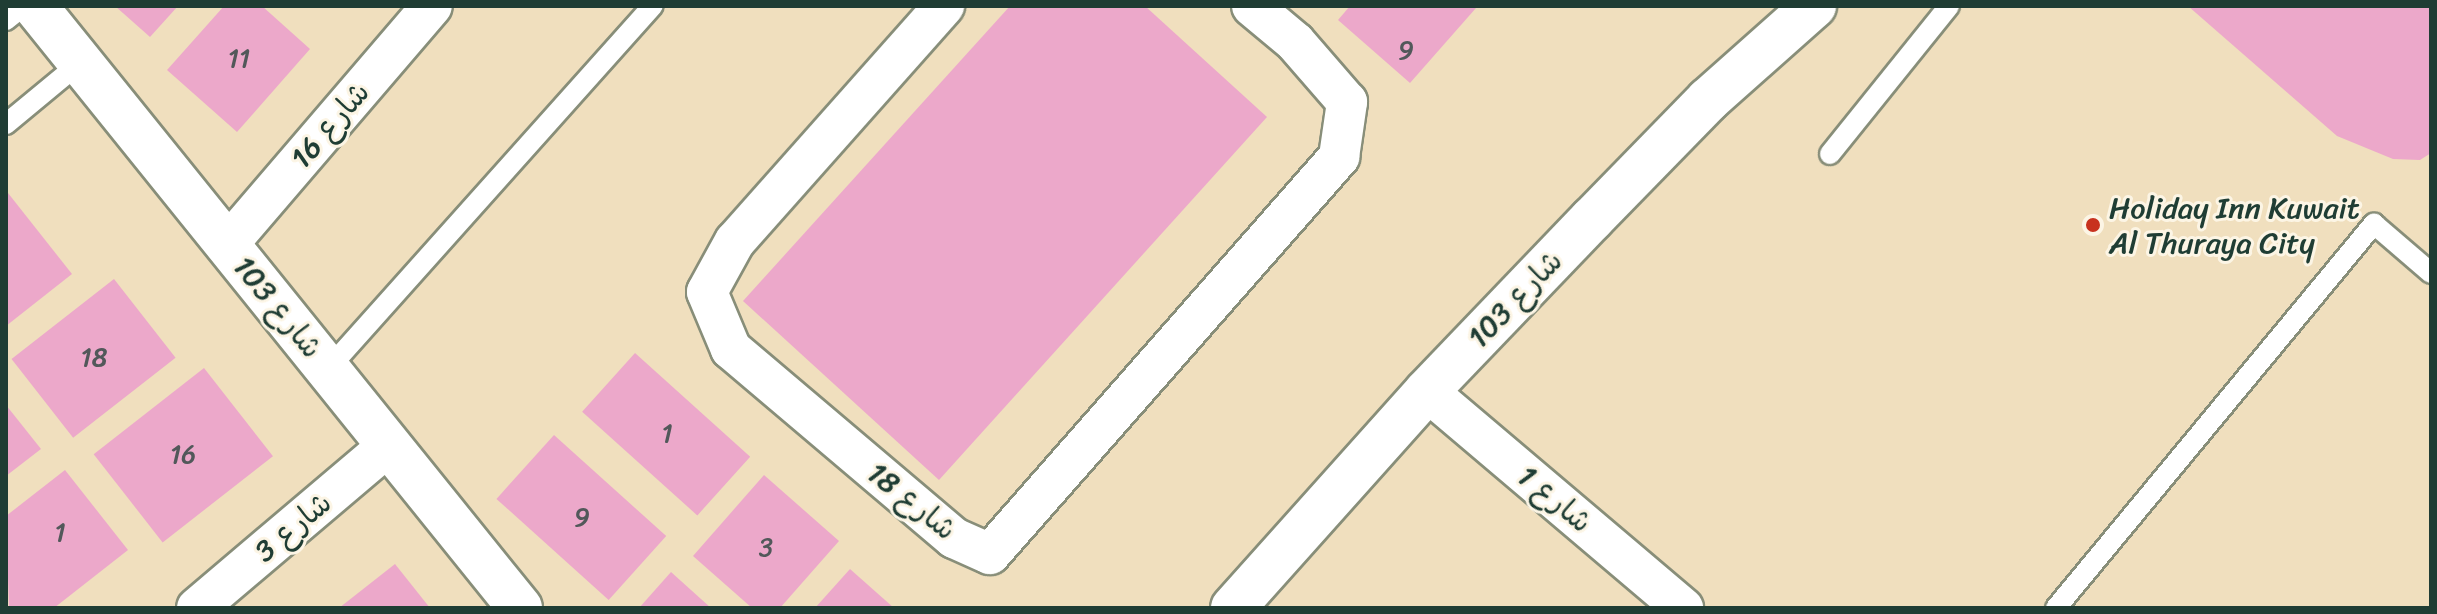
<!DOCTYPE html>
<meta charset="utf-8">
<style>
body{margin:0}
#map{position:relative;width:2437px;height:614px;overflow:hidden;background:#f0dfbe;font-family:Sriracha,"Playpen Sans Arabic",sans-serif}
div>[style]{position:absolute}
.building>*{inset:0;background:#eca8ca;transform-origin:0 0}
.roads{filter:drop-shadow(2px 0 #888e79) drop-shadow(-2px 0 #888e79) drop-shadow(0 2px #888e79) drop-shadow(0 -2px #888e79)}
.lane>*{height:20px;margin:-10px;padding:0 10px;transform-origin:10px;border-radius:10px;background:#fff}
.street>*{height:40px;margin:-20px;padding:0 20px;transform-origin:20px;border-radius:20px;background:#fff}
.secondary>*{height:44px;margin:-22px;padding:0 22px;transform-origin:22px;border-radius:22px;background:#fff}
.dots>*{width:22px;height:22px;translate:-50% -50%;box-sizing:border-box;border:4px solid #fcf5e5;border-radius:50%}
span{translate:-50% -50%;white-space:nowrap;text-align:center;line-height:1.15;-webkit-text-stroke:6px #fcf5e5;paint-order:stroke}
.number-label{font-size:26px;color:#52585a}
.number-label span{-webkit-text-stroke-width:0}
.street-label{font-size:30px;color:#1f3d34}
.poi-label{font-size:30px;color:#1f3d34}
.left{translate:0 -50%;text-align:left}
.frame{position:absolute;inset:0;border:8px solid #1f3d34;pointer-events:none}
</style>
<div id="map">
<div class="building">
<i style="clip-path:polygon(115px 6px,178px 6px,150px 37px)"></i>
<i style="clip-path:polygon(224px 6px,262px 6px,310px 49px,237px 132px,167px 70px)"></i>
<i style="clip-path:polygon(1010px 6px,1145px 6px,1267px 117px,939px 480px,743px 301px)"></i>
<i style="clip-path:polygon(1350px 6px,1474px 6px,1476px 8px,1410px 83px,1338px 20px)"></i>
<i style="clip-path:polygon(2188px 6px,2431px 6px,2431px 153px,2420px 160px,2393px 159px,2337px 136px)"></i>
<i style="clip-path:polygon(8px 193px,72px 274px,6px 326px,6px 194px)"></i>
<i style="left:114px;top:279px;width:100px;height:130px;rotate:52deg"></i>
<i style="left:635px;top:353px;width:155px;height:79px;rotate:42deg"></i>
<i style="left:204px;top:368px;width:112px;height:140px;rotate:52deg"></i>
<i style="clip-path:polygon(6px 405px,41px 449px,6px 476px)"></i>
<i style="left:554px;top:435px;width:151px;height:86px;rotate:42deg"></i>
<i style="clip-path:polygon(65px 470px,128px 550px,54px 608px,9px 608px,6px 516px)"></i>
<i style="clip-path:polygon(764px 475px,839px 541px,780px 608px,752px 608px,693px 556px)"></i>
<i style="clip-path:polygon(395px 564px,430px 608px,339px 608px)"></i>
<i style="clip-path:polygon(850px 569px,894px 608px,815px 608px)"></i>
<i style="clip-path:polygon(671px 572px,711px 608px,639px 608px)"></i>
</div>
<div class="roads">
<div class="lane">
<i style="left:6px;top:20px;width:22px;rotate:-39deg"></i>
<i style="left:6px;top:124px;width:97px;rotate:-39.6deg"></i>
<i style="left:1830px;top:154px;width:190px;rotate:-51.2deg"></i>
<i style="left:328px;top:369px;width:487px;rotate:-48.2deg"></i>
<i style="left:2056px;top:608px;width:499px;rotate:-50.4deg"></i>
<i style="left:2374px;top:224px;width:75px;rotate:40.7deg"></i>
</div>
<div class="street">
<i style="left:944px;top:6px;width:314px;rotate:131.6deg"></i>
<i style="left:735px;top:241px;width:58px;rotate:118.8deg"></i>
<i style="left:707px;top:292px;width:62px;rotate:67.2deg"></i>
<i style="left:731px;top:349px;width:292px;rotate:40.3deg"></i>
<i style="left:954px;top:538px;width:39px;rotate:24deg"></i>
<i style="left:990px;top:554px;width:529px;rotate:-48.68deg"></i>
<i style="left:1339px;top:157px;width:56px;rotate:-81.7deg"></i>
<i style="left:1347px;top:102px;width:79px;rotate:-130.9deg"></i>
<i style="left:1295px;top:42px;width:56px;rotate:-140.1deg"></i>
<i style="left:228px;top:244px;width:313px;rotate:-49.4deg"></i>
<i style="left:1427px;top:391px;width:336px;rotate:40.3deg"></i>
<i style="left:197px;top:608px;width:252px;rotate:-40.3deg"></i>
</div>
<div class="secondary">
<i style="left:35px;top:6px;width:773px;rotate:51.14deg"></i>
<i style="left:1233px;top:608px;width:291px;rotate:-48.2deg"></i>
<i style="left:1427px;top:391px;width:238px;rotate:-46.2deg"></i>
<i style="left:1592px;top:219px;width:166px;rotate:-45.7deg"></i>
<i style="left:1708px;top:100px;width:142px;rotate:-41.6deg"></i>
</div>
</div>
<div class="dots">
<i style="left:2093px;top:225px;background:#c8321e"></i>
</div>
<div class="number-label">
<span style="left:1406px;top:51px">9</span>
<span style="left:239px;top:59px">11</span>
<span style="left:94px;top:358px">18</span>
<span style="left:667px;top:434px">1</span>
<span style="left:183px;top:455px">16</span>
<span style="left:582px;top:518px">9</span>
<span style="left:60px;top:533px">1</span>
<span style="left:766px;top:548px">3</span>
</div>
<div class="street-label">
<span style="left:330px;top:125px;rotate:-49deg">شارع 16</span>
<span style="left:1515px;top:299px;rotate:-46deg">شارع 103</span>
<span style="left:278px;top:307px;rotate:51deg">شارع 103</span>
<span style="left:1555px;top:499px;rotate:40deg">شارع 1</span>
<span style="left:912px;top:501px;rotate:39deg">شارع 18</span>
<span style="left:293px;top:527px;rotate:-40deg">شارع 3</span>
</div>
<div class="poi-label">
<span class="left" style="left:2109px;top:225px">Holiday Inn Kuwait<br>Al Thuraya City</span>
</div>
<div class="frame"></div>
</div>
